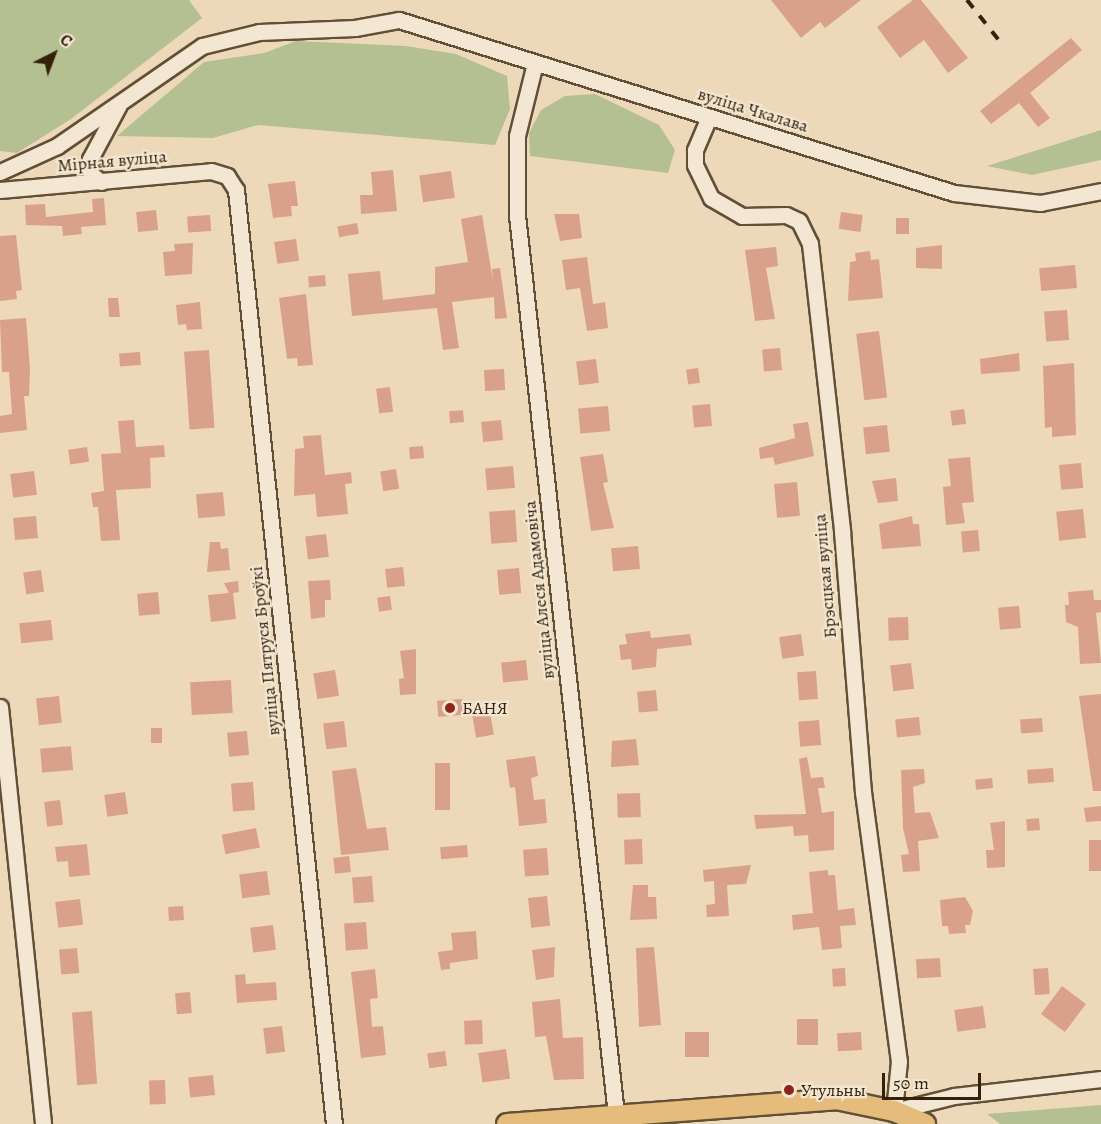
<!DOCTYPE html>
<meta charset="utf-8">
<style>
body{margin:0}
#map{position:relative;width:1101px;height:1124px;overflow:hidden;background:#edd9b9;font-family:Alegreya,serif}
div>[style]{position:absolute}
.green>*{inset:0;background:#b4c092}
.building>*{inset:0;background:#d9a18a;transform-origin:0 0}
.roads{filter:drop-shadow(2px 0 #615036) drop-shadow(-2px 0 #615036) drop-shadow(0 2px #615036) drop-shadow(0 -2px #615036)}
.minor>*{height:15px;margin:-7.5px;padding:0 7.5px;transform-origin:7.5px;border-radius:7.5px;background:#f3e6d2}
.major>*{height:20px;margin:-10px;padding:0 10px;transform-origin:10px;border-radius:10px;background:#e6bc7c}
.rail>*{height:4px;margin-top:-2px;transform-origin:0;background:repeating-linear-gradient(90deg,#32220b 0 10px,transparent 0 20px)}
.dots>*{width:16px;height:16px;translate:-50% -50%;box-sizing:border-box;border:3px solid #f3e6d2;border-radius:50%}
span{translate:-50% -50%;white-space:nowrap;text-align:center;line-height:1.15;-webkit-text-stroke:4.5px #f3e6d2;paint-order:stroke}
.street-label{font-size:18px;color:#32220b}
.poi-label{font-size:18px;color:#32220b}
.left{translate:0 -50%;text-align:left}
.north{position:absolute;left:24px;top:24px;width:60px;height:60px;-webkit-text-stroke:4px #f3e6d2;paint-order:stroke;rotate:42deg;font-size:16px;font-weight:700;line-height:24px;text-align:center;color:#32220b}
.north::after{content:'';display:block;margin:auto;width:21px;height:27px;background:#32220b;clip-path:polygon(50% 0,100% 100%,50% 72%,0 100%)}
.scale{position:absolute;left:882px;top:1073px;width:99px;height:27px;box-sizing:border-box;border:3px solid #32220b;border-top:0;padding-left:8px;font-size:18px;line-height:21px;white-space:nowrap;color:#32220b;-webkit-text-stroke:4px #f3e6d2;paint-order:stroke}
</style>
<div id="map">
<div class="green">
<i style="clip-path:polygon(0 0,189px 0,202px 18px,71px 119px,17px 153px,0 151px)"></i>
<i style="clip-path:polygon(296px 41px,406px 46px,456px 54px,507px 76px,510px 109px,495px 145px,258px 125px,213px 138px,117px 136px,204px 62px,264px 53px)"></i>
<i style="clip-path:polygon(595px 94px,659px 125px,675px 150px,668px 173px,530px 156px,529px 133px,541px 110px,565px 96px)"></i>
<i style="clip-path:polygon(1101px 130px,1101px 160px,1032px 175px,987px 166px)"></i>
<i style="clip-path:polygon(1101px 1105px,1101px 1124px,1000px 1124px,987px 1114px)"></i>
</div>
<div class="building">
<i style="clip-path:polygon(771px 0,861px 0,825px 28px,820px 22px,801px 38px)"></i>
<i style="clip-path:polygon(913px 0,921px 0,968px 58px,948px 73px,924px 40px,900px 58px,877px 27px)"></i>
<i style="clip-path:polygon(1071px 38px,1082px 50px,1030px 93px,1050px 118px,1038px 127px,1019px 103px,991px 124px,980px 111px)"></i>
<i style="clip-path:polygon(393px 170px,397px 211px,361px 214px,360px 195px,373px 195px,371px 172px)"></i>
<i style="left:451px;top:171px;width:27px;height:32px;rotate:82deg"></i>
<i style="clip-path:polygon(295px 181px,298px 206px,291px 206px,292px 216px,273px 218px,268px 184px)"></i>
<i style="clip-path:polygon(104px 198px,106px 225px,81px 227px,82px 234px,63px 236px,62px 226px,26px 225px,25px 205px,45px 204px,46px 217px,93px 212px,92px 199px)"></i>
<i style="left:156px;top:210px;width:20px;height:20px;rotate:84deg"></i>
<i style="left:841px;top:212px;width:22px;height:17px;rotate:8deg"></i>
<i style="clip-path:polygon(554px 214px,579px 214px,582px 238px,560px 241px)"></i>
<i style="left:210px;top:215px;width:16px;height:23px;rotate:86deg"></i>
<i style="clip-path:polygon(482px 215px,493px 281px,492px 269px,500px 268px,507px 318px,495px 319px,494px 297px,452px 302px,459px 348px,443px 350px,437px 308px,352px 316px,348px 274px,380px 271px,383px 300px,435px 294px,435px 267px,468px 262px,461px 219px)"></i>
<i style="left:896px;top:218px;width:13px;height:16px"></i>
<i style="left:357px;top:223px;width:11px;height:20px;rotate:80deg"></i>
<i style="clip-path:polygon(16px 235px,22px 290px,16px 291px,17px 299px,0 301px,0 236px)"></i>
<i style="left:296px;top:239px;width:22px;height:22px;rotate:82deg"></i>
<i style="clip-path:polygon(193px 243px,192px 274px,165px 276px,163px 252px,175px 251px,174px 244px)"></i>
<i style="clip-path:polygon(942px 245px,942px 269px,916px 268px,916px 248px)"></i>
<i style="clip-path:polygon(776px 247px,778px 266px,766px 268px,775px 319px,755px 321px,745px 250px)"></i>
<i style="clip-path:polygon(870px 251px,871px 260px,879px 259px,883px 298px,848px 301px,850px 262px,856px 261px,855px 253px)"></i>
<i style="clip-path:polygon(587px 257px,593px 304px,605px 302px,608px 328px,587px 331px,580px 288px,566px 290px,562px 260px)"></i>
<i style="left:1075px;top:265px;width:23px;height:36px;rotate:85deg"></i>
<i style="left:325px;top:275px;width:11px;height:17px;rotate:85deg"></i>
<i style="clip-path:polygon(306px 294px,313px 365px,298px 366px,297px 358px,287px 359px,279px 298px)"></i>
<i style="clip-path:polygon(108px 298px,118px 298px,120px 317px,109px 317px)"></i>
<i style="clip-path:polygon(200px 302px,202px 329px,187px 330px,186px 324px,178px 325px,176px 305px)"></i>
<i style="left:1067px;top:310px;width:30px;height:23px;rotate:86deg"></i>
<i style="clip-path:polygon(26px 318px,30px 369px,29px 396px,24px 396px,27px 430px,0 433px,0 416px,12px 414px,9px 372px,2px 372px,0 320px)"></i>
<i style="left:879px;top:331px;width:67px;height:23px;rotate:83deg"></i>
<i style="left:780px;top:348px;width:22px;height:18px;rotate:85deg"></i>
<i style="left:209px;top:350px;width:78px;height:25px;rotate:86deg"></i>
<i style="left:140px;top:352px;width:13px;height:21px;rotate:86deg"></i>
<i style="clip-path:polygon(1019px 353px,1020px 371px,981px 374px,980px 359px)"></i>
<i style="left:596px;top:359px;width:24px;height:20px;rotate:83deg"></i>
<i style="clip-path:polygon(1074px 363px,1076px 435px,1052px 437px,1052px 427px,1045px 428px,1043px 366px)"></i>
<i style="left:698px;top:368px;width:15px;height:12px;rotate:82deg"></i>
<i style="left:504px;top:369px;width:21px;height:20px;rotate:87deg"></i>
<i style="left:390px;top:387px;width:25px;height:14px;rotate:83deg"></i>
<i style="left:710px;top:404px;width:22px;height:18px;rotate:85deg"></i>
<i style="left:608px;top:406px;width:25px;height:30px;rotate:85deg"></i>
<i style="left:964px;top:409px;width:15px;height:14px;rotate:82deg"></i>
<i style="left:463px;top:410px;width:12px;height:14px;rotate:85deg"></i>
<i style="clip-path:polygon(134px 420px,136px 447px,164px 445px,165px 457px,150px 458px,151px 488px,116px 490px,120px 540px,101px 541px,98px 507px,93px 507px,91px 493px,104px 491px,101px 454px,121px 453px,118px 421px)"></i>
<i style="left:501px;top:420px;width:20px;height:20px;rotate:84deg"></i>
<i style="clip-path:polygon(808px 422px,814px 456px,775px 465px,773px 457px,760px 459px,759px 448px,795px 438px,793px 424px)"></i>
<i style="left:887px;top:425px;width:27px;height:24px;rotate:84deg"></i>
<i style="clip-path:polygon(321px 435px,325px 475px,351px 472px,352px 483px,345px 484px,348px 514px,317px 517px,315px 494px,294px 496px,295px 449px,304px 448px,303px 436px)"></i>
<i style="left:423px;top:446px;width:12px;height:14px;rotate:85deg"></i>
<i style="left:87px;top:447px;width:15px;height:19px;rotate:82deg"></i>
<i style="clip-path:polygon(603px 454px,608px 482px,603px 483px,614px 528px,591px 531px,580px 457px)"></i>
<i style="clip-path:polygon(970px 457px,974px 502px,962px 503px,965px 523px,946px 525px,943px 487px,951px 486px,948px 459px)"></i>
<i style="left:1081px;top:463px;width:25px;height:22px;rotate:85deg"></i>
<i style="left:513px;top:466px;width:22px;height:28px;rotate:85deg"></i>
<i style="left:396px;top:469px;width:20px;height:16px;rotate:81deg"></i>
<i style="left:34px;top:471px;width:24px;height:24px;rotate:83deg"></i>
<i style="clip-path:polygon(896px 478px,898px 501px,878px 503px,872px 481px)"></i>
<i style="left:797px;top:482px;width:34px;height:23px;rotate:85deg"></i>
<i style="left:223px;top:492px;width:24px;height:27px;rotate:85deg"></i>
<i style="left:1083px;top:509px;width:29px;height:27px;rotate:84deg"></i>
<i style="left:515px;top:510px;width:32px;height:26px;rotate:86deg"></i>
<i style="left:36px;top:516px;width:22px;height:23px;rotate:85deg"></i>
<i style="clip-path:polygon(912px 516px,913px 524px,919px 524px,921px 546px,882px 549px,879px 524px)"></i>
<i style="left:978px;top:530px;width:21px;height:17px;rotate:85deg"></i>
<i style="left:326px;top:534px;width:23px;height:21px;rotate:83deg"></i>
<i style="clip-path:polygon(210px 542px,220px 542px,221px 549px,228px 548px,230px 570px,207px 572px)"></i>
<i style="left:638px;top:546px;width:23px;height:27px;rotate:85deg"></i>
<i style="left:403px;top:567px;width:19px;height:18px;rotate:84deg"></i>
<i style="left:519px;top:568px;width:25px;height:22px;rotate:85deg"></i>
<i style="left:41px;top:570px;width:22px;height:18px;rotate:82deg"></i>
<i style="clip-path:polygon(330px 580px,331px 600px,325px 600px,325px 617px,311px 619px,308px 581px)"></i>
<i style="clip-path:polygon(238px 581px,239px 592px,233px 593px,236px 619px,211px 622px,208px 595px,229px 593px,224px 583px)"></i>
<i style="clip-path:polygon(1093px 590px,1094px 600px,1101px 600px,1101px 612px,1096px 613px,1101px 663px,1080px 664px,1078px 627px,1066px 622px,1065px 605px,1069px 605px,1068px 592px)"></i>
<i style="left:158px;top:592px;width:22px;height:21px;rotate:85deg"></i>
<i style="left:390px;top:596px;width:14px;height:13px;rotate:82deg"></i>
<i style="left:1019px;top:606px;width:22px;height:21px;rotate:85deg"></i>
<i style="left:908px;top:617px;width:23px;height:20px;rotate:88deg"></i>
<i style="left:51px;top:620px;width:20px;height:32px;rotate:84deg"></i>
<i style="clip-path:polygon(650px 631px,651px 638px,690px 634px,692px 645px,657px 649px,656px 667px,632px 670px,631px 659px,621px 660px,619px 645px,627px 644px,625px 634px)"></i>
<i style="left:801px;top:634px;width:22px;height:22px;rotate:82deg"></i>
<i style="clip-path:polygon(416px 649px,416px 694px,400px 695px,399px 679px,404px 678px,400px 651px)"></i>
<i style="left:526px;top:660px;width:20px;height:25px;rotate:84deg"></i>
<i style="left:911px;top:663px;width:26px;height:21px;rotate:83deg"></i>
<i style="left:335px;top:670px;width:26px;height:22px;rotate:81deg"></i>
<i style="left:816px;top:671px;width:28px;height:19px;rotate:86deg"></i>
<i style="left:231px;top:680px;width:33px;height:41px;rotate:87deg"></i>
<i style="left:656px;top:690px;width:21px;height:19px;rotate:85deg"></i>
<i style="clip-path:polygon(1101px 694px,1101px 791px,1093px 791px,1079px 696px)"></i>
<i style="left:59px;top:696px;width:27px;height:23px;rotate:84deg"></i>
<i style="left:462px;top:699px;width:16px;height:25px;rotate:86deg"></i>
<i style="left:489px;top:707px;width:28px;height:18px;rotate:80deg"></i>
<i style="left:919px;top:717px;width:18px;height:24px;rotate:84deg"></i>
<i style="left:1042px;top:718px;width:14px;height:22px;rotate:86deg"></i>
<i style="left:819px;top:720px;width:25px;height:21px;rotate:85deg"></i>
<i style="left:344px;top:721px;width:26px;height:21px;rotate:83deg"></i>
<i style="left:151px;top:728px;width:11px;height:15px"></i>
<i style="left:247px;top:731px;width:24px;height:20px;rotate:85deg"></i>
<i style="clip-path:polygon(636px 739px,639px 765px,611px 767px,612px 741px)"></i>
<i style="left:71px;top:746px;width:24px;height:31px;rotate:85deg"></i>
<i style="clip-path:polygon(535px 756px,538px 776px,531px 778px,534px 800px,545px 799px,547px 823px,519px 826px,515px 787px,510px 788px,506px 760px)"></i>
<i style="clip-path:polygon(807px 757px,811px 778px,823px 777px,825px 788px,818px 788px,822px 813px,834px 811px,834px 850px,809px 852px,808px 835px,794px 836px,793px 826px,756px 829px,754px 815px,806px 814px,799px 759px)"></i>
<i style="left:435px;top:763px;width:15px;height:47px"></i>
<i style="clip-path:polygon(356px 768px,367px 829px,386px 827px,389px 850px,341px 855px,332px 771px)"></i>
<i style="left:1053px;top:768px;width:14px;height:26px;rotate:86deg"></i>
<i style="clip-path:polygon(924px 769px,925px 783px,913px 787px,915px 813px,930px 812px,939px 838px,918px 841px,920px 871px,903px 872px,901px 855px,909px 854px,903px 828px,901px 770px)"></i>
<i style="left:992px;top:778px;width:10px;height:17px;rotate:84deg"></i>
<i style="left:253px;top:782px;width:28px;height:22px;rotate:86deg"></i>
<i style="left:125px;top:792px;width:22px;height:21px;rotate:82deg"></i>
<i style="left:640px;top:793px;width:24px;height:23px;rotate:88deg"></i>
<i style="left:60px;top:800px;width:25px;height:16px;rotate:83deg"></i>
<i style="clip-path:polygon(1101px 806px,1101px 821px,1086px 822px,1084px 808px)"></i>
<i style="left:1039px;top:818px;width:12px;height:13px;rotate:85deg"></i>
<i style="clip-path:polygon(1005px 821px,1005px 867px,987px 868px,986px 850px,994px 850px,990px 823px)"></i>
<i style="left:256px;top:828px;width:20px;height:35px;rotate:79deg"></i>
<i style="left:642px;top:839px;width:25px;height:18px;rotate:88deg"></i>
<i style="left:1089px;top:840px;width:12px;height:31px"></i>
<i style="clip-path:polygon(87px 844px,90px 875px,69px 877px,68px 861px,57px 862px,55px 847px)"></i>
<i style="left:467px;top:845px;width:12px;height:27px;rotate:85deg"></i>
<i style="left:547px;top:848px;width:27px;height:24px;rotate:86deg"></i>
<i style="left:349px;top:856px;width:16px;height:16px;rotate:83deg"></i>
<i style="clip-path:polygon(751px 865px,746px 884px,727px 885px,729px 916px,707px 917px,706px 905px,715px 904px,714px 881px,704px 882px,703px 870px)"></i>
<i style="clip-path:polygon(828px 870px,828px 875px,835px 875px,838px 910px,854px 908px,856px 925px,840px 926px,842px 948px,822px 950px,819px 927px,793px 930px,792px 915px,813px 913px,809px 872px)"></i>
<i style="left:267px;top:871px;width:24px;height:28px;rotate:83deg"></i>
<i style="left:372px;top:876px;width:26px;height:20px;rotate:86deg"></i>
<i style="clip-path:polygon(633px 885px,648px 885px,648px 897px,656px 897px,657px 919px,630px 920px)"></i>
<i style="left:547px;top:896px;width:30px;height:19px;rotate:84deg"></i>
<i style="clip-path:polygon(965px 897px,973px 911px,970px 925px,965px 925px,966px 933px,949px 934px,948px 926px,942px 926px,940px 900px)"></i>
<i style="left:80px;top:899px;width:26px;height:25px;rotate:83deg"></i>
<i style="left:183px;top:906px;width:14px;height:15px;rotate:86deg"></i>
<i style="left:366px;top:922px;width:27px;height:22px;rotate:86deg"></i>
<i style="left:273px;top:925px;width:25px;height:23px;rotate:83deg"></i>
<i style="clip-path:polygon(476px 931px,478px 959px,450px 963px,450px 969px,441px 970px,438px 952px,453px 950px,451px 933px)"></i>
<i style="clip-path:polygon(555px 947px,554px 977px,536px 980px,532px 950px)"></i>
<i style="clip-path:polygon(654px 947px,661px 1025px,639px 1027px,636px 948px)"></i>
<i style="left:77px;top:948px;width:25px;height:18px;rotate:85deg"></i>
<i style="left:940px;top:958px;width:19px;height:24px;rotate:87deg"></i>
<i style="left:845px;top:968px;width:18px;height:13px;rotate:87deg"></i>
<i style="left:1048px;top:968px;width:26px;height:15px;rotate:86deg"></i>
<i style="clip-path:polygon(375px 969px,378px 998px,370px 999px,372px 1027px,383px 1026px,386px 1055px,361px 1058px,351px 972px)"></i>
<i style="clip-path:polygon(245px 974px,246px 984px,276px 982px,277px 1000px,237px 1003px,235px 975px)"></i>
<i style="left:1062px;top:986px;width:30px;height:35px;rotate:37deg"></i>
<i style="left:190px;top:992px;width:21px;height:15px;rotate:85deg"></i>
<i style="clip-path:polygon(560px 999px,563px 1038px,583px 1037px,584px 1079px,554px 1080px,546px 1036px,535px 1037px,532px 1002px)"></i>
<i style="left:983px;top:1006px;width:22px;height:29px;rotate:82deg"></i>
<i style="left:92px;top:1011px;width:73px;height:20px;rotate:86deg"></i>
<i style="left:797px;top:1019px;width:21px;height:26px"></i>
<i style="left:482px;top:1020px;width:24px;height:18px;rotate:88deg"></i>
<i style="left:282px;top:1026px;width:26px;height:19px;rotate:83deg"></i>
<i style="left:685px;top:1032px;width:24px;height:25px"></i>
<i style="left:861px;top:1032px;width:18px;height:24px;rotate:87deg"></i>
<i style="left:506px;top:1049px;width:30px;height:28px;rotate:82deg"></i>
<i style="left:445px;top:1051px;width:15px;height:18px;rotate:82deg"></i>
<i style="left:213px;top:1075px;width:20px;height:25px;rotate:84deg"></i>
<i style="left:165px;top:1080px;width:24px;height:16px;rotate:88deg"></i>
</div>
<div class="roads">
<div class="minor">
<i style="left:535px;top:63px;width:75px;rotate:103.9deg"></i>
<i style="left:517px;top:136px;width:79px;rotate:90deg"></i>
<i style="left:517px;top:215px;width:904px;rotate:83.72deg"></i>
<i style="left:709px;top:117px;width:36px;rotate:113deg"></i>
<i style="left:695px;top:150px;width:15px;rotate:90deg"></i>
<i style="left:695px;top:165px;width:37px;rotate:64deg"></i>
<i style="left:711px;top:198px;width:36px;rotate:30deg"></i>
<i style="left:742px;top:216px;width:44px;rotate:-1.3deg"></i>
<i style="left:786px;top:215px;width:14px;rotate:25deg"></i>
<i style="left:799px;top:221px;width:25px;rotate:64deg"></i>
<i style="left:810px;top:244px;width:289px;rotate:83.6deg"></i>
<i style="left:842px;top:531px;width:262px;rotate:85.4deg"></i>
<i style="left:863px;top:792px;width:271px;rotate:82.4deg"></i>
<i style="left:899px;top:1061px;width:50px;rotate:95.7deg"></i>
<i style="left:894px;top:1111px;width:62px;rotate:-14deg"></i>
<i style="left:954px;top:1096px;width:148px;rotate:-6.6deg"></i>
<i style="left:0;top:172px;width:63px;rotate:-24.5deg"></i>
<i style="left:57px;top:146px;width:176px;rotate:-34.6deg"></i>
<i style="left:202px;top:46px;width:59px;rotate:-13.8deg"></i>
<i style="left:259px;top:32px;width:96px;rotate:-2.4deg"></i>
<i style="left:355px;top:28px;width:45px;rotate:-10.3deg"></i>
<i style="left:399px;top:20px;width:581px;rotate:17.31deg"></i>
<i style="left:954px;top:193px;width:87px;rotate:6.6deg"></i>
<i style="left:1040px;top:203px;width:62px;rotate:-11.1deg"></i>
<i style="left:101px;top:182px;width:13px;rotate:-141deg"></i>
<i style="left:91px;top:174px;width:15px;rotate:-94deg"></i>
<i style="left:90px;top:159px;width:61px;rotate:-61.8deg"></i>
<i style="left:0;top:190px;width:212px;rotate:-5.1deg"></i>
<i style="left:211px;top:171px;width:17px;rotate:17deg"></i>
<i style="left:227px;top:176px;width:17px;rotate:57deg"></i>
<i style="left:236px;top:190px;width:939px;rotate:84.01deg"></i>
<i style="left:0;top:707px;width:419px;rotate:84.1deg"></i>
</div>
<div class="major">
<i style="left:507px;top:1124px;width:330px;rotate:-4.3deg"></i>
<i style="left:836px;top:1099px;width:59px;rotate:11.7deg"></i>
<i style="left:894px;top:1111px;width:34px;rotate:23deg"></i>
</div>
</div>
<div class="rail">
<i style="left:967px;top:0;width:50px;rotate:51.5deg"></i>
</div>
<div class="dots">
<i style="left:450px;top:708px;background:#8f2418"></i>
<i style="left:789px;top:1090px;background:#8f2418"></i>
</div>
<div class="street-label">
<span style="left:753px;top:110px;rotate:17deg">вуліца Чкалава</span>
<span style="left:112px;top:161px;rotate:-5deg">Мірная вуліца</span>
<span style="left:825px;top:576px;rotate:-95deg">Брэсцкая вуліца</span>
<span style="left:539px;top:590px;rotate:-96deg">вуліца Алеся Адамовіча</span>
<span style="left:265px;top:651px;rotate:-96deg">вуліца Пятруся Броўкі</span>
</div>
<div class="poi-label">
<span class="left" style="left:462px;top:708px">БАНЯ</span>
<span class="left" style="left:801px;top:1090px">Утульны</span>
</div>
<div class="north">С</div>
<div class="scale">50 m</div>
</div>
